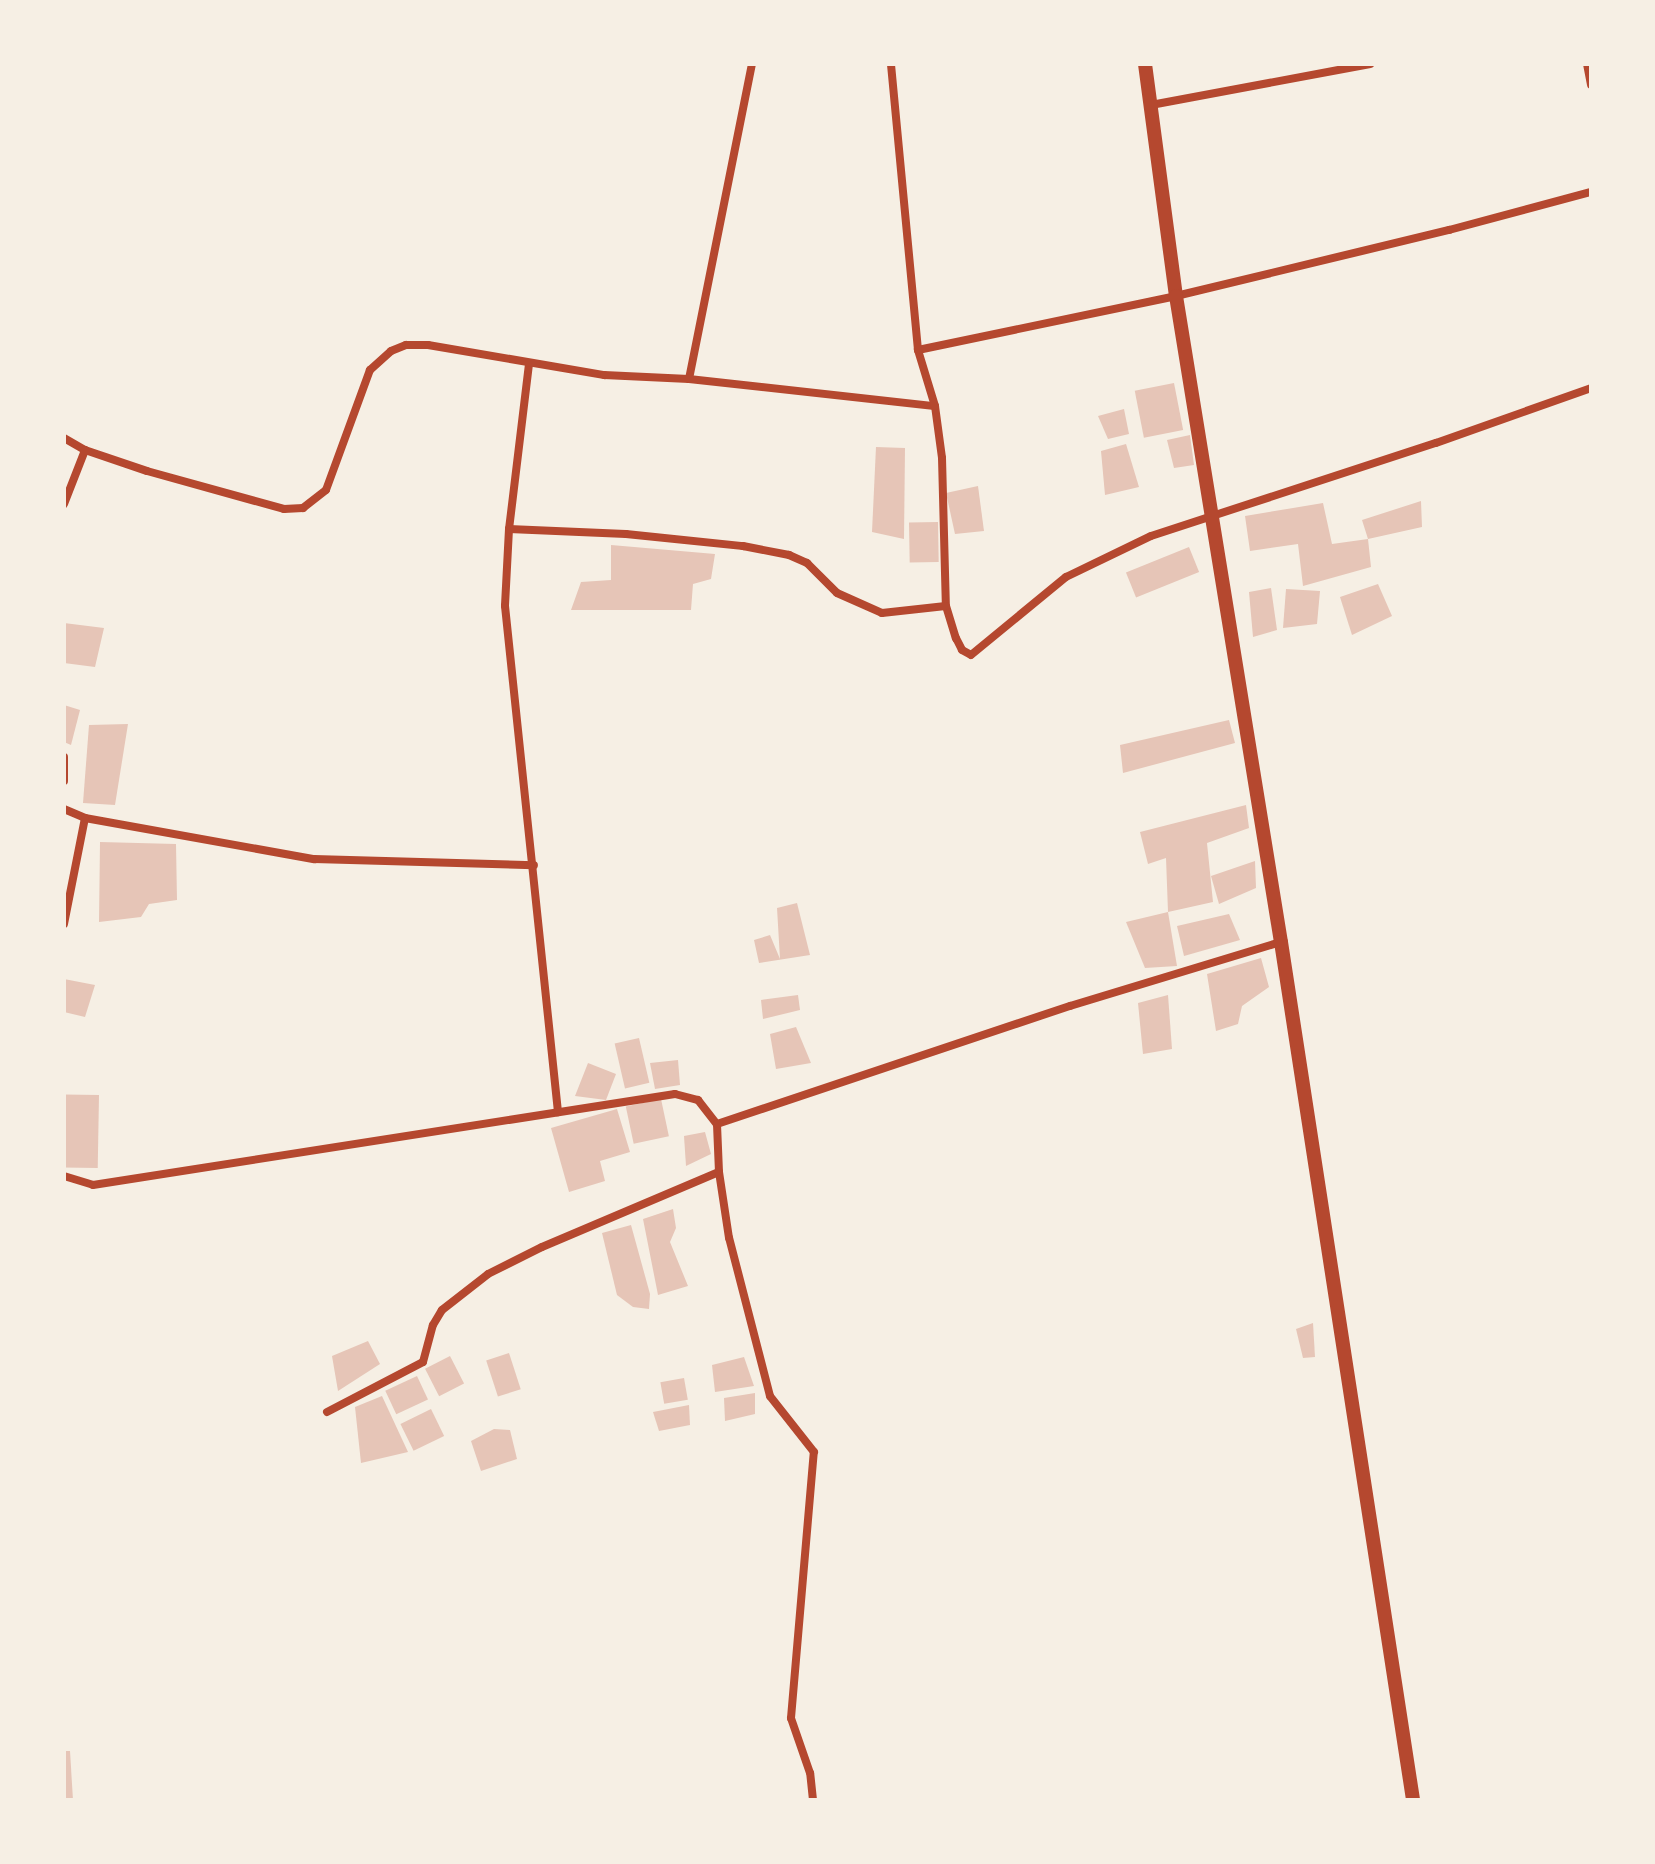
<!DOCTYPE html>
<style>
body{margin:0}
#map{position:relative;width:1655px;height:1864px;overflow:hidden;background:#f6efe4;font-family:Poppins,sans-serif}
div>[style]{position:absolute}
.building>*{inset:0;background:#e6c5b7;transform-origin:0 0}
.minor>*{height:8px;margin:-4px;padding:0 4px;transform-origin:4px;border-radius:4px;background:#b5482f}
.tertiary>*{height:14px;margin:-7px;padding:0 7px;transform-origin:7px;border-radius:7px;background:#b5482f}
span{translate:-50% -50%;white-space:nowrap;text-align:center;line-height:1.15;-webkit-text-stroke:6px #f6efe4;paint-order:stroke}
.frame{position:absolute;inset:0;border:66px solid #f6efe4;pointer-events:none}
</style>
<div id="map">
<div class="building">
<i style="left:1174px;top:383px;width:48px;height:40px;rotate:79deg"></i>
<i style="clip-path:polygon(1124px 409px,1129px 434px,1108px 439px,1098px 416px)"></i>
<i style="clip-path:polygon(1190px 435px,1194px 465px,1174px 468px,1167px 440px)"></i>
<i style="clip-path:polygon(1126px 444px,1139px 487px,1105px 495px,1101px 451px)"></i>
<i style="clip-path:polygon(876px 447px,905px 448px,904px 539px,872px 532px)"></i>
<i style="clip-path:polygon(978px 486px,984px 531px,955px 534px,946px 493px)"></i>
<i style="clip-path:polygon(1421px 501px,1422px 527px,1368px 539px,1371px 567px,1303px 586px,1298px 544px,1250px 551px,1245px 516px,1323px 503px,1332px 544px,1368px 539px,1362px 520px)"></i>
<i style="left:938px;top:522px;width:40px;height:29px;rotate:89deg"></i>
<i style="clip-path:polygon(611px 545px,715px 554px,711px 579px,693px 584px,691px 610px,571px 610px,581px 582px,611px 580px)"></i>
<i style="left:1189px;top:547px;width:27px;height:68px;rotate:68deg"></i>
<i style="clip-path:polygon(1378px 584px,1392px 616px,1352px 635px,1340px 597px)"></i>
<i style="clip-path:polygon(1271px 588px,1277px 630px,1253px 637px,1249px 592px)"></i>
<i style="clip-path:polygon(1286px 589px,1320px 591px,1317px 624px,1283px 628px)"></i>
<i style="clip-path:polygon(64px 623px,104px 628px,95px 667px,64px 663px)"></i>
<i style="clip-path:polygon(64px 705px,80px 710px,71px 745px,64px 742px)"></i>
<i style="clip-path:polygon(1229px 720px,1235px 743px,1123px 773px,1120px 745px)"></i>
<i style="clip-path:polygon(128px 724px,115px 805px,83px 803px,89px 725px)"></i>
<i style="clip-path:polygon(1246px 805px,1249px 828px,1207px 843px,1213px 902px,1168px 912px,1166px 858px,1148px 864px,1140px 832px)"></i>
<i style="clip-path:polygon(100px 842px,176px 844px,177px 900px,149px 904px,141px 917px,99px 922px)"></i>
<i style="clip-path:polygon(1255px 861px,1256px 888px,1219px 904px,1211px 876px)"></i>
<i style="clip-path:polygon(797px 903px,810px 955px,759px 963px,754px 940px,770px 935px,780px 959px,777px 908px)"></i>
<i style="clip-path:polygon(1168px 912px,1177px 966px,1145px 968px,1126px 922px)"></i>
<i style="clip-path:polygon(1229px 914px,1240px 940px,1184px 956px,1177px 926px)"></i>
<i style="clip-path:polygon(1261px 958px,1269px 987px,1242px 1006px,1238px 1024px,1216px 1031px,1207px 974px)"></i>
<i style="clip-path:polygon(64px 979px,95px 985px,85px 1017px,64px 1012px)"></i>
<i style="clip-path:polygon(798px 995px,800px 1010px,763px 1019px,761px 1000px)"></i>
<i style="clip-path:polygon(1168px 995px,1172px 1049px,1143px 1054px,1138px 1003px)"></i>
<i style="clip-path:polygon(796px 1027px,811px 1063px,776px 1069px,770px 1034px)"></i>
<i style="left:639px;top:1038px;width:46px;height:25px;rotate:77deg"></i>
<i style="clip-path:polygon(678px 1060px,680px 1085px,655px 1089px,650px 1063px)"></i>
<i style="clip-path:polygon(588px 1063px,616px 1074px,606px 1100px,575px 1096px)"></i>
<i style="left:99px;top:1095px;width:73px;height:35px;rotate:91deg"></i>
<i style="left:661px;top:1099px;width:38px;height:36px;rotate:78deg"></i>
<i style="clip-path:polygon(617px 1109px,630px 1152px,600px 1161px,605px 1181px,569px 1192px,551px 1128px)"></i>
<i style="clip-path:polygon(705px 1132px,711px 1154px,686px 1166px,684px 1136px)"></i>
<i style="clip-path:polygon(673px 1209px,676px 1228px,670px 1242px,688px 1286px,658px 1295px,643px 1219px)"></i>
<i style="clip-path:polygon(631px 1225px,650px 1294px,649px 1309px,633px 1307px,617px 1295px,602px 1233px)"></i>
<i style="clip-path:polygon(1313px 1323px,1315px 1357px,1303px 1358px,1296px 1329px)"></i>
<i style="clip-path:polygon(368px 1341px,380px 1364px,338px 1391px,332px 1356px)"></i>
<i style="left:509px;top:1353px;width:38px;height:24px;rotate:72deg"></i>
<i style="left:450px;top:1356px;width:31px;height:28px;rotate:63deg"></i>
<i style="clip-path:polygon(744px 1357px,754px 1386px,715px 1392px,712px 1365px)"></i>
<i style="left:417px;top:1376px;width:26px;height:35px;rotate:65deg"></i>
<i style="left:684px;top:1378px;width:22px;height:24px;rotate:80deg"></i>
<i style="clip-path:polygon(755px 1393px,755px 1414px,725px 1421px,724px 1398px)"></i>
<i style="clip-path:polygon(382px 1396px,408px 1452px,361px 1463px,355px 1407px)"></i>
<i style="clip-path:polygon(689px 1405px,690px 1425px,659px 1431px,653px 1412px)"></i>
<i style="left:431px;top:1409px;width:30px;height:34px;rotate:64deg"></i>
<i style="clip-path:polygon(494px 1429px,510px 1430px,517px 1459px,481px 1471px,471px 1441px)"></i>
<i style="clip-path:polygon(64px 1751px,70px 1751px,73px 1800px,64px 1800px)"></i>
</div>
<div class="minor">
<i style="left:1587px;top:64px;width:21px;rotate:79deg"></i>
<i style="left:1151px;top:105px;width:223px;rotate:-10.6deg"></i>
<i style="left:918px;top:350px;width:264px;rotate:-11.8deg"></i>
<i style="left:1176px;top:296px;width:281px;rotate:-13.6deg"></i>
<i style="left:1449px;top:230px;width:147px;rotate:-15deg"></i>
<i style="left:529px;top:364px;width:166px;rotate:96.9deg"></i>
<i style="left:509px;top:529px;width:77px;rotate:93deg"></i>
<i style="left:505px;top:606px;width:509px;rotate:84.02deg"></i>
<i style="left:689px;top:379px;width:321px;rotate:-78.7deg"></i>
<i style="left:935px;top:406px;width:52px;rotate:82.3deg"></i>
<i style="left:942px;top:458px;width:148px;rotate:88.5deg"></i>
<i style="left:946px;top:606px;width:34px;rotate:73deg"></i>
<i style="left:956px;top:638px;width:13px;rotate:63deg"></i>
<i style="left:962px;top:650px;width:10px;rotate:29deg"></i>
<i style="left:971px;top:655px;width:123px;rotate:-39.4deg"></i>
<i style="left:1066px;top:577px;width:94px;rotate:-25.8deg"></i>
<i style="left:1151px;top:536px;width:300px;rotate:-18.1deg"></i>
<i style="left:1436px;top:443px;width:164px;rotate:-19.5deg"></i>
<i style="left:64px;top:438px;width:24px;rotate:30deg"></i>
<i style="left:85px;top:450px;width:65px;rotate:18.7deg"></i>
<i style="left:147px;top:471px;width:142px;rotate:15.5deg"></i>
<i style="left:284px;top:509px;width:19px;rotate:-3deg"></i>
<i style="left:303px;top:508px;width:29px;rotate:-38deg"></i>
<i style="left:326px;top:490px;width:128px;rotate:-69.9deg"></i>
<i style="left:370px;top:370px;width:28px;rotate:-42deg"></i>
<i style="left:391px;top:351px;width:16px;rotate:-22deg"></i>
<i style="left:406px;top:345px;width:22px"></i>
<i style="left:428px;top:345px;width:179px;rotate:9.7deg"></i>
<i style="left:604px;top:375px;width:85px;rotate:2.7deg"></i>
<i style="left:689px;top:379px;width:247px;rotate:6.3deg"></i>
<i style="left:935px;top:406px;width:59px;rotate:-106.9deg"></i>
<i style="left:918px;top:350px;width:287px;rotate:-95.4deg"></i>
<i style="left:64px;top:504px;width:58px;rotate:-68.7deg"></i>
<i style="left:509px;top:529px;width:117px;rotate:2.4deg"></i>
<i style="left:626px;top:534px;width:118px;rotate:5.9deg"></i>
<i style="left:743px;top:546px;width:47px;rotate:11.1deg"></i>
<i style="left:789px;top:555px;width:20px;rotate:24deg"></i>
<i style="left:807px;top:563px;width:42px;rotate:45deg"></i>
<i style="left:837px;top:593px;width:49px;rotate:24deg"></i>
<i style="left:882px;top:613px;width:64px;rotate:-6.2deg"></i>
<i style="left:64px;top:757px;width:24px;rotate:90deg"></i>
<i style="left:64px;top:809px;width:23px;rotate:23deg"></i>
<i style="left:85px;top:818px;width:233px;rotate:10.2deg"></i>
<i style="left:314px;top:859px;width:220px;rotate:1.6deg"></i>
<i style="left:64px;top:924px;width:108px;rotate:-78.8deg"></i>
<i style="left:64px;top:1176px;width:30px;rotate:17deg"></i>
<i style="left:93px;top:1185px;width:589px;rotate:-8.89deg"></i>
<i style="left:675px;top:1094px;width:24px;rotate:15deg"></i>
<i style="left:698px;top:1100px;width:31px;rotate:52deg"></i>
<i style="left:327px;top:1412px;width:108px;rotate:-27.5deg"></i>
<i style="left:423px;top:1362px;width:38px;rotate:-75deg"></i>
<i style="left:433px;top:1325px;width:17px;rotate:-59deg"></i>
<i style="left:442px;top:1310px;width:58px;rotate:-38deg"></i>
<i style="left:488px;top:1274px;width:60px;rotate:-26.6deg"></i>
<i style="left:542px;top:1247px;width:192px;rotate:-23deg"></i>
<i style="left:813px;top:1800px;width:27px;rotate:-96deg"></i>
<i style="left:810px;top:1773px;width:58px;rotate:-109.1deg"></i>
<i style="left:791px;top:1718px;width:267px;rotate:-85.1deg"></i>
<i style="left:814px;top:1452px;width:71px;rotate:-128.2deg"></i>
<i style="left:770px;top:1396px;width:163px;rotate:-104.5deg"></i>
<i style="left:729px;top:1238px;width:67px;rotate:-98.6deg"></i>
<i style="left:719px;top:1172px;width:48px;rotate:-92.4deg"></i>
<i style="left:717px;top:1124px;width:372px;rotate:-18.5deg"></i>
<i style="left:1070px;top:1006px;width:220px;rotate:-16.9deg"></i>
</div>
<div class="tertiary">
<i style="left:1145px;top:64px;width:234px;rotate:82.4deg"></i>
<i style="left:1176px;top:296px;width:654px;rotate:80.77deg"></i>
<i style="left:1281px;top:942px;width:868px;rotate:81.25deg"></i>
</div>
<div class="frame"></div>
</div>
